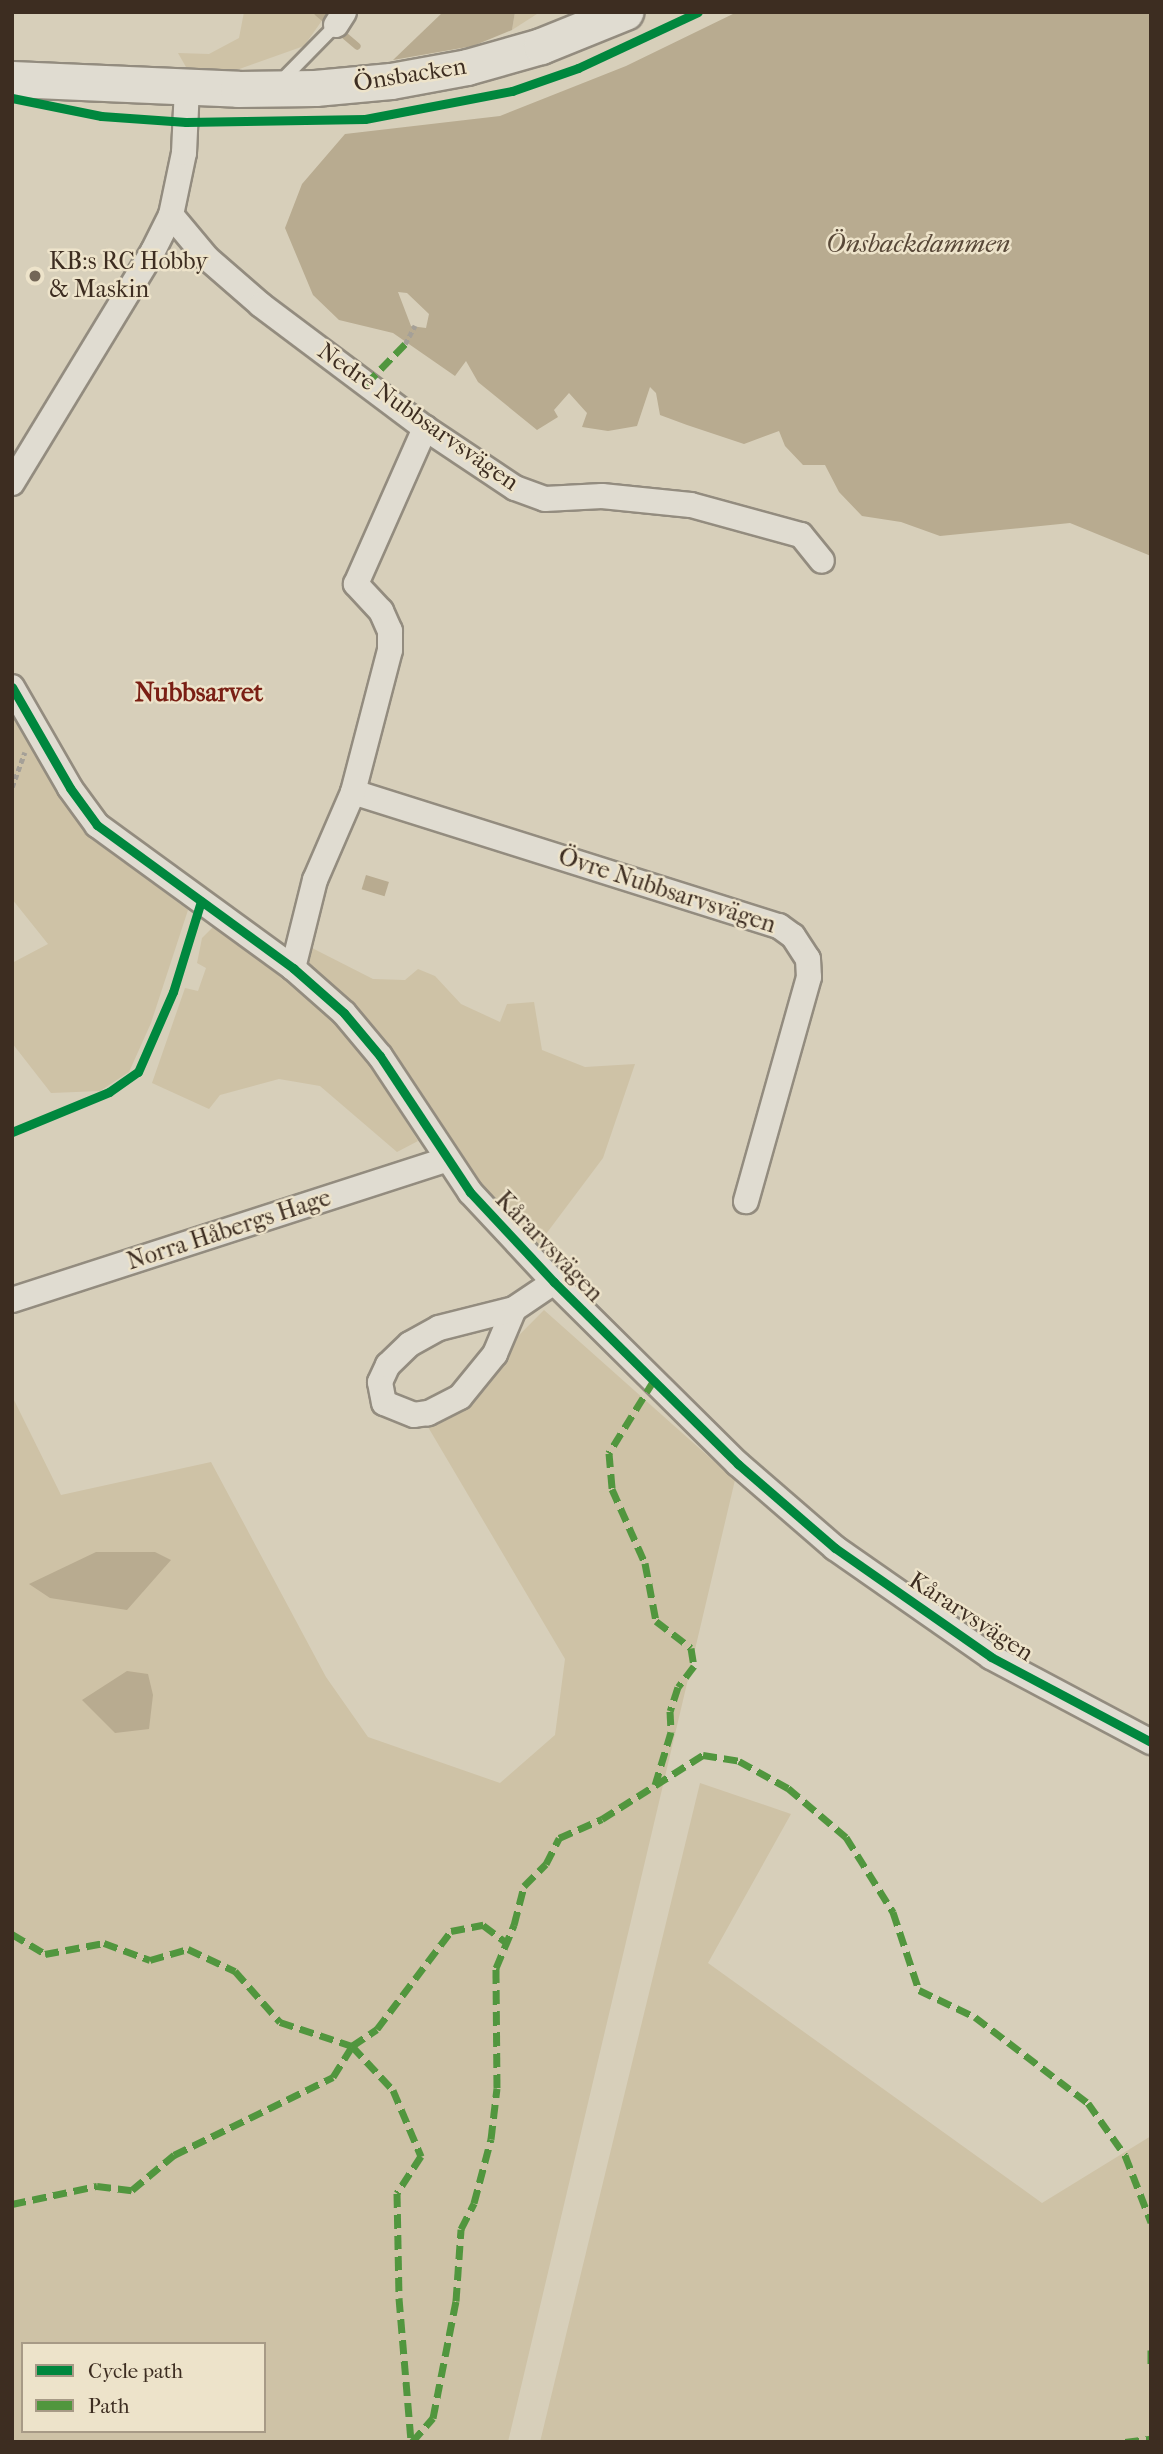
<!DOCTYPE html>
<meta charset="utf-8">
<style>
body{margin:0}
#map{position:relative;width:1163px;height:2454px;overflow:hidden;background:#d7cfba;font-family:"IM FELL French Canon",serif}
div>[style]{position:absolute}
.green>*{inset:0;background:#cec2a6}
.water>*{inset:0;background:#b8ab90;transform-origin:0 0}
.stream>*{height:7px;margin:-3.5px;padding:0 3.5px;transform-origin:3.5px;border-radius:3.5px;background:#b8ab90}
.path>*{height:4.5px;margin-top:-2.25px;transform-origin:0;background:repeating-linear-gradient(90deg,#a5a097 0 5px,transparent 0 8.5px)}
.roads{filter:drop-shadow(2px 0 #938c7f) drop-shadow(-2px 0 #938c7f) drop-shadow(0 2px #938c7f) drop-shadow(0 -2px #938c7f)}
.service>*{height:12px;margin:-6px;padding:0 6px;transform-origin:6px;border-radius:6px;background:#e0dcd1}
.minor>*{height:24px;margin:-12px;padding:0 12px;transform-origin:12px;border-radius:12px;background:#e0dcd1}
.secondary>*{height:35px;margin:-17.5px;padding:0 17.5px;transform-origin:17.5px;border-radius:17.5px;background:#e0dcd1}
.quiet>*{height:7px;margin-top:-3.5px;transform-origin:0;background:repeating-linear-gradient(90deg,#51963e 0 14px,transparent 0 21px)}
.cycleway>*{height:9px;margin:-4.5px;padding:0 4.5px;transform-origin:4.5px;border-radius:4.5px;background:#00873e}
.dots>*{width:19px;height:19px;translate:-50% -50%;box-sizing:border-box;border:4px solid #ede3ca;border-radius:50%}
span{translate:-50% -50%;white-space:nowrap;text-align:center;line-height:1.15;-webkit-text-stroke:5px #ede3ca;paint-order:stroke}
.street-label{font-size:24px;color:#3d2d21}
.poi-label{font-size:24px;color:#3d2d21}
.left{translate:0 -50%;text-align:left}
.water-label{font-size:26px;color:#584838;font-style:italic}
.neighbourhood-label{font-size:26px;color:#7a1f14;font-weight:700}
.frame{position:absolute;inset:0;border:14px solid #3d2d21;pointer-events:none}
.legend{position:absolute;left:21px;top:2342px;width:245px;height:91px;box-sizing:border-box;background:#ede3ca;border:2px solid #a79a86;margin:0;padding:9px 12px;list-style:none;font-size:21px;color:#3d2d21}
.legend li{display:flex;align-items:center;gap:14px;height:35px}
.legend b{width:35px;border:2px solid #a79a86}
</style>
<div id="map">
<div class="green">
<i style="clip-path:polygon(244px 12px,328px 12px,304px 46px,231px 72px,190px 74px,178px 53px,209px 54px,239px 38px)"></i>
<i style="clip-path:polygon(515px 12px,540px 12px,512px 30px)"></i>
<i style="clip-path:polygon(12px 711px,87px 834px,188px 910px,151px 1023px,129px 1072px,100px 1091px,51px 1093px,12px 1043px,12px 963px,48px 944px,12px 899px)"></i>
<i style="clip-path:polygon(215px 925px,349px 1031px,418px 1141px,397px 1152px,320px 1086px,279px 1079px,220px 1095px,209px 1109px,152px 1083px,185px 988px,198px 991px,206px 968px,197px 963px,202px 938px)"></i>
<i style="clip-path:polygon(312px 948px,373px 979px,405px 980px,418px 969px,435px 976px,461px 1004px,500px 1022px,507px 1004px,534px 1002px,542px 1050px,585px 1067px,635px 1064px,603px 1158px,537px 1246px,496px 1207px,375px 1029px,304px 961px)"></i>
<i style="clip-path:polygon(evenodd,544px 1310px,735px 1480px,508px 2442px,12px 2442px,12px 1396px,61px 1495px,211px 1462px,326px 1677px,368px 1737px,500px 1783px,555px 1735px,565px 1659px,428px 1427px,544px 1310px,23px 2344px,264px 2344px,264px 2431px,23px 2431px,23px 2344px)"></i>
<i style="clip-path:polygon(700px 1783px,791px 1814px,708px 1963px,1042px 2203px,1151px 2136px,1151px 2442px,540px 2442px)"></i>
</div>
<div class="water">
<i style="clip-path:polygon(443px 12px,515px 12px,512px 30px,473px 46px,393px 60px)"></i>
<i style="clip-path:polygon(evenodd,737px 12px,1151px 12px,1151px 556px,1070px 523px,940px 536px,901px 522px,862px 516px,839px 492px,825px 465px,803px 465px,785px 446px,779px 431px,744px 444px,687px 425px,660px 415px,656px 393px,650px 387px,637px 426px,608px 431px,582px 427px,587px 413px,569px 393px,554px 410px,558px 417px,537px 430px,478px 382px,466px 361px,455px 376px,393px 333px,339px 320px,313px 295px,285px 228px,302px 184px,345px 134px,500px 116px,626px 66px,737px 12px,398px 292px,407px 293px,429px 314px,426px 328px,411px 326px,398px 292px)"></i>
<i style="left:366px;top:875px;width:24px;height:15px;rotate:17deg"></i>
<i style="clip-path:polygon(96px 1552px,155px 1552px,171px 1560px,127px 1610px,50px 1598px,29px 1584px)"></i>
<i style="clip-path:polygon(127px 1671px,148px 1674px,153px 1695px,149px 1729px,115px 1733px,82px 1700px)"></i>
</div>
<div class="stream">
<i style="left:317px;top:12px;width:52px;rotate:40.4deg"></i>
</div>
<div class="path">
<i style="left:405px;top:344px;width:21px;rotate:-62deg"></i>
<i style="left:12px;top:787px;width:37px;rotate:-70deg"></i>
</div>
<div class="roads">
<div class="service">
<i style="left:281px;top:81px;width:78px;rotate:-45.5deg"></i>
</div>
<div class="minor">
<i style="left:336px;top:25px;width:15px;rotate:-58deg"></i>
<i style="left:171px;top:215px;width:56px;rotate:50.1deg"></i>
<i style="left:207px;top:258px;width:72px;rotate:41deg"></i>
<i style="left:261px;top:305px;width:205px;rotate:36.9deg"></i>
<i style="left:425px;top:428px;width:108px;rotate:33.7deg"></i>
<i style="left:515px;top:488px;width:32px;rotate:20deg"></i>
<i style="left:545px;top:499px;width:57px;rotate:-3deg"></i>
<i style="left:602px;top:496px;width:89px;rotate:5.8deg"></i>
<i style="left:691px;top:505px;width:114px;rotate:15.3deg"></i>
<i style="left:801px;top:535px;width:33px;rotate:51deg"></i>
<i style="left:12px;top:483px;width:271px;rotate:-58.7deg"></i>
<i style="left:153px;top:251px;width:40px;rotate:-63.4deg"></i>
<i style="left:171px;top:215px;width:63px;rotate:-78.2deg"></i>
<i style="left:184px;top:153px;width:67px;rotate:-87.4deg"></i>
<i style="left:12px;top:687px;width:116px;rotate:60.1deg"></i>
<i style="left:70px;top:788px;width:46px;rotate:53.9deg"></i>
<i style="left:97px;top:825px;width:243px;rotate:36.1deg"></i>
<i style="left:293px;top:968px;width:68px;rotate:41.4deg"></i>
<i style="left:344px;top:1013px;width:56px;rotate:50.1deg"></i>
<i style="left:380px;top:1056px;width:163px;rotate:56.5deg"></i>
<i style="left:470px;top:1192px;width:123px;rotate:47deg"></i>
<i style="left:554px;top:1282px;width:259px;rotate:44.7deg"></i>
<i style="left:738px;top:1464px;width:128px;rotate:40.9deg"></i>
<i style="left:835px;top:1548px;width:190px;rotate:34.9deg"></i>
<i style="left:991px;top:1657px;width:181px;rotate:28deg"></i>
<i style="left:353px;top:792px;width:447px;rotate:17.5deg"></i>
<i style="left:779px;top:926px;width:17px;rotate:36deg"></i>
<i style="left:793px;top:936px;width:27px;rotate:57deg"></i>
<i style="left:808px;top:959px;width:18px;rotate:87deg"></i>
<i style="left:809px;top:977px;width:233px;rotate:105.7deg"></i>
<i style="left:293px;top:968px;width:91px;rotate:-76deg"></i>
<i style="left:315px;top:880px;width:96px;rotate:-66.6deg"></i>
<i style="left:353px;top:792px;width:147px;rotate:-75.4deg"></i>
<i style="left:390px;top:650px;width:19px;rotate:-90deg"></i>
<i style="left:390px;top:631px;width:22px;rotate:-114deg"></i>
<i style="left:381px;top:611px;width:37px;rotate:-133deg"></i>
<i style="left:356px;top:584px;width:171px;rotate:-66.1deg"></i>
<i style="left:12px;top:1300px;width:455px;rotate:-17.9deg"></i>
<i style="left:514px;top:1309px;width:49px;rotate:112.9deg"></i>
<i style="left:495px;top:1354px;width:55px;rotate:129.1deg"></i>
<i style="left:460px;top:1397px;width:36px;rotate:153deg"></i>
<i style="left:428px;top:1413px;width:14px;rotate:172deg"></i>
<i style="left:414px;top:1415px;width:32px;rotate:-158deg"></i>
<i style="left:384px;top:1403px;width:21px;rotate:-101deg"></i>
<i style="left:380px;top:1382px;width:19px;rotate:-65deg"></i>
<i style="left:388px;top:1365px;width:30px;rotate:-44deg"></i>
<i style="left:410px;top:1344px;width:33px;rotate:-29deg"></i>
<i style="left:439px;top:1328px;width:77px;rotate:-14.2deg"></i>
<i style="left:514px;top:1309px;width:48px;rotate:-34deg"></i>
</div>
<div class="secondary">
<i style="left:12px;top:79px;width:226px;rotate:2.5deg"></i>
<i style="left:238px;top:89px;width:77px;rotate:-0.7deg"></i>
<i style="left:315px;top:88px;width:76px;rotate:-5.3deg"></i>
<i style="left:391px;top:81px;width:77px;rotate:-10.4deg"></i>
<i style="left:467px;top:67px;width:77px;rotate:-15.8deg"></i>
<i style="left:541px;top:46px;width:91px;rotate:-22deg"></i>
</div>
</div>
<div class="quiet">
<i style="left:366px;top:384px;width:56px;rotate:-45.7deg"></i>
<i style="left:654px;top:1380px;width:86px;rotate:121.7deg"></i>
<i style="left:609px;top:1453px;width:36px;rotate:85deg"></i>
<i style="left:612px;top:1489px;width:81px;rotate:66deg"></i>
<i style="left:645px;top:1563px;width:59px;rotate:79.3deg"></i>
<i style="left:656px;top:1621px;width:44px;rotate:37.6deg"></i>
<i style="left:691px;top:1648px;width:18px;rotate:81deg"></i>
<i style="left:694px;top:1666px;width:26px;rotate:127deg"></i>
<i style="left:678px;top:1687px;width:25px;rotate:108deg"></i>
<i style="left:670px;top:1711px;width:21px;rotate:87deg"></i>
<i style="left:671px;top:1732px;width:55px;rotate:106.8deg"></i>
<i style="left:12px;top:1934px;width:39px;rotate:31deg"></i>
<i style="left:45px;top:1954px;width:60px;rotate:-10.6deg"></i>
<i style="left:104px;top:1943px;width:49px;rotate:20.3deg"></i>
<i style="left:150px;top:1960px;width:40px;rotate:-16deg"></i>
<i style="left:188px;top:1949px;width:52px;rotate:25.1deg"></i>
<i style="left:235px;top:1971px;width:68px;rotate:48.6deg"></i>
<i style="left:280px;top:2022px;width:76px;rotate:18.4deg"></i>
<i style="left:352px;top:2046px;width:30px;rotate:-34deg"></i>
<i style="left:377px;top:2029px;width:123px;rotate:-52.9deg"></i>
<i style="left:451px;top:1931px;width:33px;rotate:-11deg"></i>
<i style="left:483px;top:1925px;width:30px;rotate:37deg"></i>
<i style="left:12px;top:2204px;width:87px;rotate:-12deg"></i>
<i style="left:97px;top:2186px;width:35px;rotate:7deg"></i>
<i style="left:132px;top:2190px;width:55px;rotate:-39.8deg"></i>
<i style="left:174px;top:2155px;width:177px;rotate:-26.1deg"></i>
<i style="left:333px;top:2077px;width:36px;rotate:-58deg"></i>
<i style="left:352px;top:2046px;width:60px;rotate:47deg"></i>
<i style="left:393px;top:2090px;width:72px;rotate:67deg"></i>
<i style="left:421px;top:2156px;width:44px;rotate:123deg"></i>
<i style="left:397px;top:2193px;width:105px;rotate:88.9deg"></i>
<i style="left:399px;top:2298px;width:144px;rotate:85.2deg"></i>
<i style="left:1151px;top:2350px;width:15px;rotate:90deg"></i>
<i style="left:412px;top:2442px;width:32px;rotate:-49deg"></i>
<i style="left:433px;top:2418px;width:119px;rotate:-78.9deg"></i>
<i style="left:456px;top:2301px;width:72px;rotate:-86deg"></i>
<i style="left:461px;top:2229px;width:29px;rotate:-63deg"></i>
<i style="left:474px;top:2203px;width:66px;rotate:-75.1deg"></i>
<i style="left:491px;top:2139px;width:51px;rotate:-83.3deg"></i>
<i style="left:497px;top:2088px;width:120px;rotate:-90.5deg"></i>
<i style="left:496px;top:1968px;width:47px;rotate:-67.3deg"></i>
<i style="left:514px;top:1925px;width:40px;rotate:-75.6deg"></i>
<i style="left:524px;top:1886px;width:31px;rotate:-45deg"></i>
<i style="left:546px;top:1864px;width:29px;rotate:-63deg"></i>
<i style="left:559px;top:1838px;width:47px;rotate:-23.8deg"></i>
<i style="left:602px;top:1819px;width:120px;rotate:-32.4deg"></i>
<i style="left:703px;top:1755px;width:36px;rotate:9deg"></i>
<i style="left:739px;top:1761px;width:56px;rotate:28.9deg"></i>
<i style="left:788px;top:1788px;width:76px;rotate:40.2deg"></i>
<i style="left:846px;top:1837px;width:89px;rotate:57.9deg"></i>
<i style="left:893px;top:1912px;width:82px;rotate:71.6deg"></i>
<i style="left:919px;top:1990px;width:62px;rotate:25.7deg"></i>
<i style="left:975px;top:2017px;width:142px;rotate:37.3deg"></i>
<i style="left:1088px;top:2103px;width:64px;rotate:54.6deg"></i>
<i style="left:1125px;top:2155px;width:72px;rotate:68.8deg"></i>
<i style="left:1125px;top:2442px;width:26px;rotate:-7deg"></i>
</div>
<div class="cycleway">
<i style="left:12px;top:98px;width:91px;rotate:11.4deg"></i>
<i style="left:101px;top:116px;width:85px;rotate:4deg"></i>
<i style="left:186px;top:122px;width:179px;rotate:-1deg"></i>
<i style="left:365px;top:119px;width:150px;rotate:-10.8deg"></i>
<i style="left:512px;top:91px;width:70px;rotate:-19.2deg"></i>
<i style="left:578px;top:68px;width:132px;rotate:-25deg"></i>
<i style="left:12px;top:687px;width:116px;rotate:60.1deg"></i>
<i style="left:70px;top:788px;width:46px;rotate:53.9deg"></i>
<i style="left:97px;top:825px;width:243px;rotate:36.1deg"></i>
<i style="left:293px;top:968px;width:68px;rotate:41.4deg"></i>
<i style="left:344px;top:1013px;width:56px;rotate:50.1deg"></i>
<i style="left:380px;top:1056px;width:163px;rotate:56.5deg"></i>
<i style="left:470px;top:1192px;width:123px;rotate:47deg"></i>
<i style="left:554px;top:1282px;width:259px;rotate:44.7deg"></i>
<i style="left:738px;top:1464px;width:128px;rotate:40.9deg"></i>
<i style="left:835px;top:1548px;width:190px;rotate:34.9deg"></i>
<i style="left:991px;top:1657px;width:181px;rotate:28deg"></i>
<i style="left:12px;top:1132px;width:105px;rotate:-22.4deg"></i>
<i style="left:109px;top:1092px;width:35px;rotate:-35deg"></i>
<i style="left:138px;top:1072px;width:87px;rotate:-66.4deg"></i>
<i style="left:173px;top:992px;width:95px;rotate:-72.9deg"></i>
</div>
<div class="dots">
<i style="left:35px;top:276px;background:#736657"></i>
</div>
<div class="street-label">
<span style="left:410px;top:75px;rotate:-9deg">Önsbacken</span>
<span style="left:418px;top:417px;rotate:35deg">Nedre Nubbsarvsvägen</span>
<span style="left:667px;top:891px;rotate:18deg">Övre Nubbsarvsvägen</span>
<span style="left:229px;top:1230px;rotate:-18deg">Norra Håbergs Hage</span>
<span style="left:549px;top:1247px;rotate:46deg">Kårarvsvägen</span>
<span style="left:971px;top:1617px;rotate:33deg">Kårarvsvägen</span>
</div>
<div class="poi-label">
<span class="left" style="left:49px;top:276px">KB:s RC Hobby<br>&amp; Maskin</span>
</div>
<div class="water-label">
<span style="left:918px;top:244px">Önsbackdammen</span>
</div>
<div class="neighbourhood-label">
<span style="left:199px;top:693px">Nubbsarvet</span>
</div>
<div class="frame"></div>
<ul class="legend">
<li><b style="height:9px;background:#00873e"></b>Cycle path</li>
<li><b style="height:9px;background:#51963e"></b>Path</li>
</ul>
</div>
